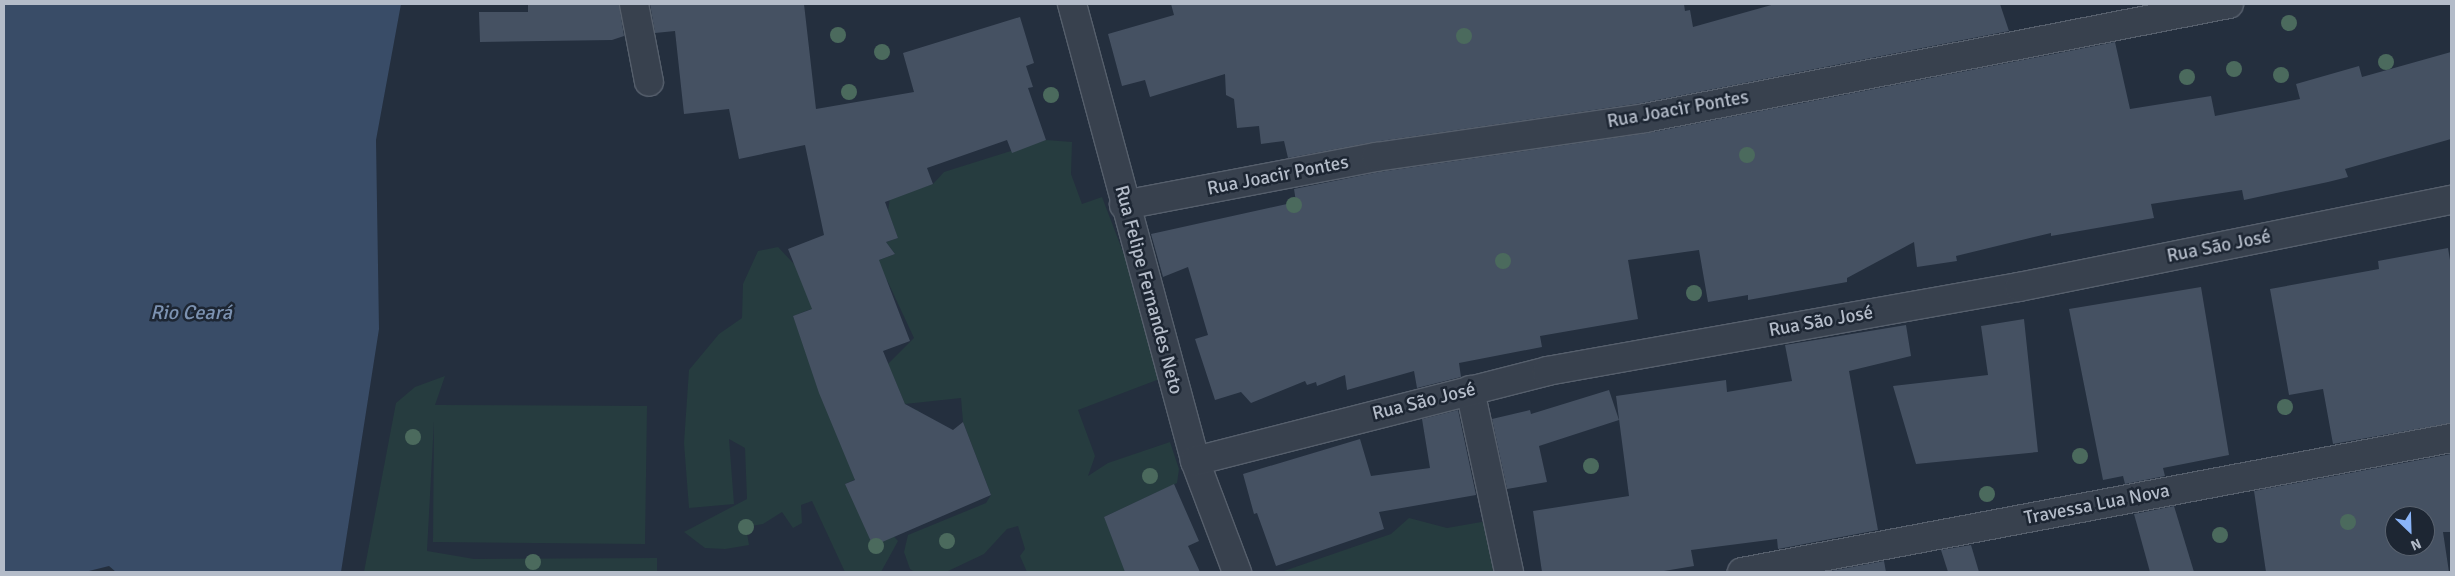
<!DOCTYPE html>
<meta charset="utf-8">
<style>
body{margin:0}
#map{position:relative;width:2455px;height:576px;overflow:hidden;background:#242f3e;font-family:Signika,sans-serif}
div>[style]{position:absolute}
.green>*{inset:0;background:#263c3f}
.water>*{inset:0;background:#394c67}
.building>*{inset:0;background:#455162}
.roads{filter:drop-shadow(1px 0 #565f6c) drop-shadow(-1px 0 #565f6c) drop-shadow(0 1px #565f6c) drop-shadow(0 -1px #565f6c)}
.minor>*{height:28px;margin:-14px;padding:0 14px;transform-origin:14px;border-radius:14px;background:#38414e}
.trees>*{width:16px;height:16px;margin:-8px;border-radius:50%;background:#4b6a5d}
span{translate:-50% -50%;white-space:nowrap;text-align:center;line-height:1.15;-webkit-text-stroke:5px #1d2633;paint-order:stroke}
.street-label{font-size:19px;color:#b4bcc9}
.water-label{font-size:20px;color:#7c92b1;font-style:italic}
.frame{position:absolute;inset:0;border:5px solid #b4bcc9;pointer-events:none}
.north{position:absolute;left:2385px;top:506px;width:50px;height:50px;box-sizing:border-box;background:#1d2633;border:1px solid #59626f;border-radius:50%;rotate:156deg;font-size:14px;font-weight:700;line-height:20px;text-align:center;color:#b4bcc9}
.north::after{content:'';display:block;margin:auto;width:18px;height:22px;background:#8ab4f8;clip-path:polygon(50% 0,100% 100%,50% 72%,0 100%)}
</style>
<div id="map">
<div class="green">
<i style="clip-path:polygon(1046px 140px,1072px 142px,1071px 174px,1082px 204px,1102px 197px,1170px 375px,1078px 410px,1095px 456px,1088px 476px,1108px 463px,1170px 442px,1179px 469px,1177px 483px,1104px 517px,1130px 572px,1027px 572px,1020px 556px,1025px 549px,1018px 526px,1007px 529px,984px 554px,946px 572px,915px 572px,910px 569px,904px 552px,908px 535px,986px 503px,991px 495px,963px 422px,961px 398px,905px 404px,888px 364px,914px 338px,887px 280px,793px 316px,840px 443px,918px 410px,933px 444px,845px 484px,898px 541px,881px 572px,845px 572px,812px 501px,801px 505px,802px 523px,793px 528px,782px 512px,763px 524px,746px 527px,749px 545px,725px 549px,705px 548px,684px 532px,747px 499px,745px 448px,729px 439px,734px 504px,689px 508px,684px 443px,689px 370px,719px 334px,742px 318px,743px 284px,758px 251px,778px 247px,795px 265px,822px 282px,895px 254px,886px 242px,898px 238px,888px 211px,890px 198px,933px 184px,944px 172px)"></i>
<i style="clip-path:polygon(445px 376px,435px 405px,647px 406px,645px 544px,433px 542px,434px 421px,427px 551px,474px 559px,657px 558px,657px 572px,364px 572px,396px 403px,415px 387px)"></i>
<i style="clip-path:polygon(1409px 518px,1447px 528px,1487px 521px,1506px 572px,1281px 572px,1391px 534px)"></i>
</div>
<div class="water">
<i style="clip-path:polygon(4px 4px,401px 4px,376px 140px,379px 329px,341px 572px,116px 572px,109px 566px,85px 572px,4px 572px)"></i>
</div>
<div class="building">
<i style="clip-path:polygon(528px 4px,619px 4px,624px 36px,612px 40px,480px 42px,479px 12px,528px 12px)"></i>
<i style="clip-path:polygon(650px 4px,804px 4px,816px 109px,914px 92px,903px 53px,1020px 17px,1034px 63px,1026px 66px,1033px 87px,1028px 88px,1046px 140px,1012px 153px,1007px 140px,927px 168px,933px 184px,885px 202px,898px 238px,886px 242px,895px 254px,879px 260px,910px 341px,883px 351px,905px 404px,953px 430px,963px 422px,991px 495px,873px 546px,845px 484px,855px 480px,819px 393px,793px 316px,812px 309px,788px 249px,824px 235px,805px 145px,739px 159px,729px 109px,684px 114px,675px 31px,655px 33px)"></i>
<i style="clip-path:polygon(1171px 4px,1684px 4px,1685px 11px,1690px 10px,1693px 27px,1775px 4px,2000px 4px,2009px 31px,1642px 103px,1374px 142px,1288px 158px,1284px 141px,1261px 144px,1259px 126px,1237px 128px,1234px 99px,1226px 95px,1225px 74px,1150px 97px,1145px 80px,1122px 86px,1108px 34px,1174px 15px)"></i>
<i style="clip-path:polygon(2115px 42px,2130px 109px,2211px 96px,2215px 116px,2300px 99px,2296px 84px,2359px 66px,2362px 77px,2451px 52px,2451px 139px,2345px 169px,2348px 177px,2328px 182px,2244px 200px,2242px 190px,2151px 204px,2154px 218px,2051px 236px,2051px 233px,1956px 256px,1957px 261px,1917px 267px,1914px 242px,1847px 278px,1847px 282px,1748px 300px,1748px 295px,1708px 302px,1699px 250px,1628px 260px,1638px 319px,1540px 336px,1542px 347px,1459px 363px,1461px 377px,1417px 388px,1414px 371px,1347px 390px,1345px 375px,1317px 386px,1316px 382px,1307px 385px,1305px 381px,1251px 403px,1241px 392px,1215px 400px,1195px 339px,1208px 335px,1188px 267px,1163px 277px,1151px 234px,1296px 202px,1294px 189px,1379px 172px,1648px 133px)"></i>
<i style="clip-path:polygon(2448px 248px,2451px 266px,2451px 423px,2333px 444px,2323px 389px,2289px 395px,2270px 289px,2379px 269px,2378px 261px)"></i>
<i style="clip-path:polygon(2201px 287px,2229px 455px,2163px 468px,2165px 476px,2125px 484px,2123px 476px,2103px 480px,2069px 309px)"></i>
<i style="clip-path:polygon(2024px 319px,2038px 452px,1916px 464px,1893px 386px,1988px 375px,1981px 326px)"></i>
<i style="clip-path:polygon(1906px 325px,1911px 356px,1849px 371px,1878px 530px,1778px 549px,1777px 539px,1691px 550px,1694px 566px,1658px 572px,1542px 572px,1533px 511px,1629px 496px,1616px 396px,1726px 380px,1727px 392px,1792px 381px,1785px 345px)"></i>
<i style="clip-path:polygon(1609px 390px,1619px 420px,1539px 446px,1547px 482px,1507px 489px,1492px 419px,1530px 410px,1531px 414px)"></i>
<i style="clip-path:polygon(1458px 410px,1476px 495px,1379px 512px,1384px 529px,1276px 566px,1257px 513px,1254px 514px,1243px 474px,1360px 439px,1371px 476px,1430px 468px,1422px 419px)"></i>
<i style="clip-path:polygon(evenodd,2451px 454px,2451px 532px,2443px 532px,2449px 572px,2266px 572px,2254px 491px,2451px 454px,2395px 516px,2425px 516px,2425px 546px,2395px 546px,2395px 516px)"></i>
<i style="clip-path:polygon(1174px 484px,1199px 541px,1188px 546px,1200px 572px,1125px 572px,1104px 517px)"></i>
<i style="clip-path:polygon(2174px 506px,2194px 572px,2150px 572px,2134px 514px)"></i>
<i style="clip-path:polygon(1971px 545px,1979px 572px,1948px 572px,1941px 550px)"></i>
<i style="clip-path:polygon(1884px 561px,1886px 572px,1825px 572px)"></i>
</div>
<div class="roads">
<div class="minor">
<i style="left:634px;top:4px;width:79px;rotate:79.1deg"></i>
<i style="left:1072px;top:4px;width:473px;rotate:74.9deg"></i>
<i style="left:1195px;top:461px;width:119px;rotate:69.3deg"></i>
<i style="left:1124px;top:205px;width:257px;rotate:-10.8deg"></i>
<i style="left:1376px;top:157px;width:272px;rotate:-8.2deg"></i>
<i style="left:1645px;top:118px;width:595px;rotate:-11.05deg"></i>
<i style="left:1470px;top:390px;width:186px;rotate:77.9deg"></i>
<i style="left:1195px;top:461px;width:363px;rotate:-14.3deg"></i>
<i style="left:1547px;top:371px;width:479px;rotate:-10.1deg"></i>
<i style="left:2019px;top:287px;width:441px;rotate:-11.4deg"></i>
<i style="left:1742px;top:572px;width:722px;rotate:-10.7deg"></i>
</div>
</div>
<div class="trees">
<i style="left:2289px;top:23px"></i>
<i style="left:838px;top:35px"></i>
<i style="left:1464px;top:36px"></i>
<i style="left:882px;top:52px"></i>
<i style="left:2386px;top:62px"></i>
<i style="left:2234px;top:69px"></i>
<i style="left:2281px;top:75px"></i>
<i style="left:2187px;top:77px"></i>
<i style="left:849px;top:92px"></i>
<i style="left:1051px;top:95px"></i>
<i style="left:1747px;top:155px"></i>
<i style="left:1294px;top:205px"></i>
<i style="left:1503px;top:261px"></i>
<i style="left:1694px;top:293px"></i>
<i style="left:2285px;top:407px"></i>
<i style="left:413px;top:437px"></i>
<i style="left:2080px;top:456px"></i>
<i style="left:1591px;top:466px"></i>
<i style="left:1150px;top:476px"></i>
<i style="left:1987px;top:494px"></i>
<i style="left:2348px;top:522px"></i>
<i style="left:746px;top:527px"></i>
<i style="left:2220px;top:535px"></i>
<i style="left:947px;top:541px"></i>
<i style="left:876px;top:546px"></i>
<i style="left:533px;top:562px"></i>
</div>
<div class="street-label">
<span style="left:1678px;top:110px;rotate:-10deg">Rua Joacir Pontes</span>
<span style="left:1278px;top:176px;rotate:-11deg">Rua Joacir Pontes</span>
<span style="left:2219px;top:247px;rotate:-11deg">Rua São José</span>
<span style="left:1148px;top:290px;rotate:75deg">Rua Felipe Fernandes Neto</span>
<span style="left:1821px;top:322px;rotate:-10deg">Rua São José</span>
<span style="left:1424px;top:402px;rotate:-14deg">Rua São José</span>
<span style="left:2097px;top:505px;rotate:-11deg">Travessa Lua Nova</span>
</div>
<div class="water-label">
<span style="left:191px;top:312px">Rio Ceará</span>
</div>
<div class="frame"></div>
<div class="north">N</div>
</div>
